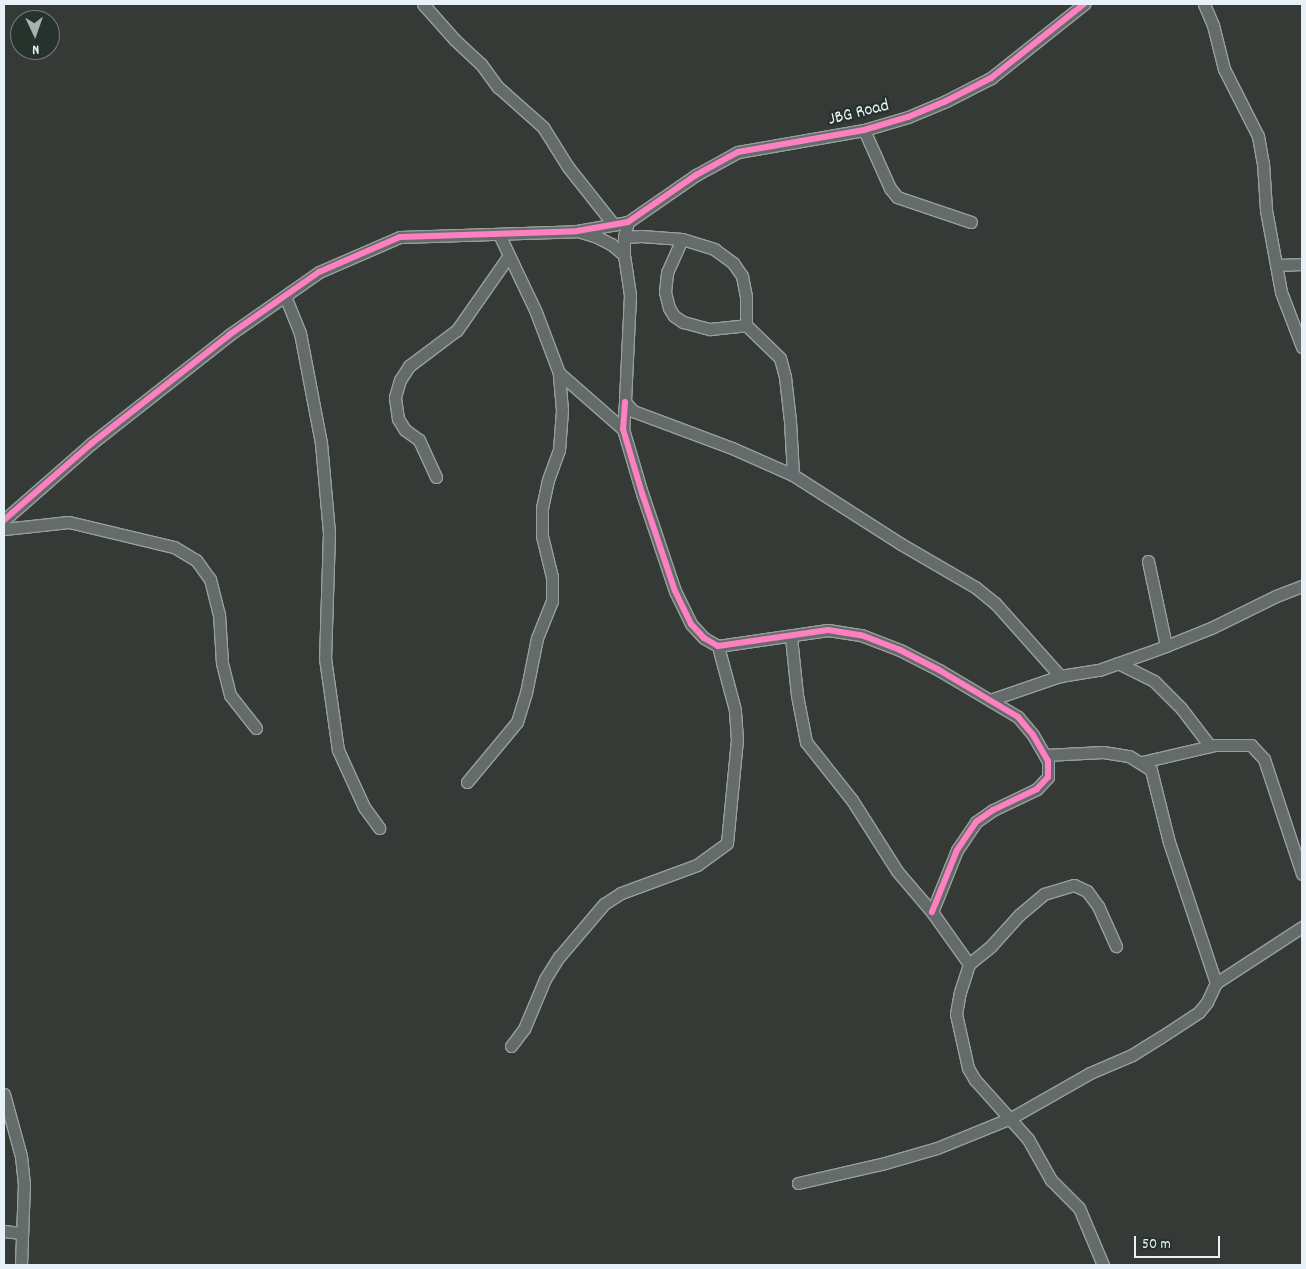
<!DOCTYPE html>
<style>
body{margin:0}
#map{position:relative;width:1306px;height:1269px;overflow:hidden;background:#363a36;font-family:Dekko,sans-serif}
div>[style]{position:absolute}
.roads{filter:drop-shadow(1px 0 #9b9e9e) drop-shadow(-1px 0 #9b9e9e) drop-shadow(0 1px #9b9e9e) drop-shadow(0 -1px #9b9e9e)}
.minor>*{height:11px;margin:-5.5px;padding:0 5.5px;transform-origin:5.5px;border-radius:5.5px;background:#646b6b}
.cycleway>*{height:6px;margin:-3px;padding:0 3px;transform-origin:3px;border-radius:3px;background:#ff80c0}
span{translate:-50% -50%;white-space:nowrap;text-align:center;line-height:1.15;-webkit-text-stroke:5px #26332d;paint-order:stroke}
.street-label{font-size:18px;color:#e8f1f8}
.frame{position:absolute;inset:0;border:5px solid #e8f1f8;pointer-events:none}
.north{position:absolute;left:10px;top:10px;width:50px;height:50px;box-sizing:border-box;background:#26332d;border:1px solid #747f7e;border-radius:50%;rotate:177deg;font-size:14px;font-weight:700;line-height:20px;text-align:center;color:#e8f1f8}
.north::after{content:'';display:block;margin:auto;width:18px;height:22px;background:#aab1b4;clip-path:polygon(50% 0,100% 100%,50% 72%,0 100%)}
.scale{position:absolute;left:1134px;top:1236px;width:86px;height:22px;box-sizing:border-box;border:2px solid #e8f1f8;border-top:0;padding-left:6px;font-size:15px;line-height:18px;white-space:nowrap;color:#e8f1f8;-webkit-text-stroke:4px #26332d;paint-order:stroke}
</style>
<div id="map">
<div class="roads">
<div class="minor">
<i style="left:423px;top:4px;width:48px;rotate:48.4deg"></i>
<i style="left:455px;top:40px;width:35px;rotate:43deg"></i>
<i style="left:481px;top:64px;width:29px;rotate:54deg"></i>
<i style="left:498px;top:87px;width:60px;rotate:41.6deg"></i>
<i style="left:543px;top:127px;width:47px;rotate:58deg"></i>
<i style="left:568px;top:167px;width:74px;rotate:51.6deg"></i>
<i style="left:1204px;top:4px;width:23px;rotate:67deg"></i>
<i style="left:1213px;top:25px;width:45px;rotate:76deg"></i>
<i style="left:1224px;top:69px;width:75px;rotate:63.1deg"></i>
<i style="left:1258px;top:136px;width:27px;rotate:80deg"></i>
<i style="left:1263px;top:163px;width:47px;rotate:86.3deg"></i>
<i style="left:1266px;top:210px;width:83px;rotate:79.6deg"></i>
<i style="left:1281px;top:292px;width:59px;rotate:69.1deg"></i>
<i style="left:864px;top:130px;width:64px;rotate:65.9deg"></i>
<i style="left:890px;top:188px;width:11px;rotate:52deg"></i>
<i style="left:897px;top:197px;width:78px;rotate:18.7deg"></i>
<i style="left:628px;top:222px;width:16px;rotate:105deg"></i>
<i style="left:624px;top:237px;width:18px;rotate:90deg"></i>
<i style="left:624px;top:255px;width:40px;rotate:81.5deg"></i>
<i style="left:630px;top:295px;width:107px;rotate:92.7deg"></i>
<i style="left:625px;top:402px;width:12px;rotate:48deg"></i>
<i style="left:633px;top:411px;width:106px;rotate:20.5deg"></i>
<i style="left:732px;top:448px;width:67px;rotate:23.9deg"></i>
<i style="left:793px;top:475px;width:128px;rotate:32.6deg"></i>
<i style="left:901px;top:544px;width:86px;rotate:30.2deg"></i>
<i style="left:975px;top:587px;width:26px;rotate:39deg"></i>
<i style="left:995px;top:603px;width:98px;rotate:48.3deg"></i>
<i style="left:581px;top:232px;width:17px;rotate:17deg"></i>
<i style="left:597px;top:237px;width:16px;rotate:27deg"></i>
<i style="left:611px;top:244px;width:17px;rotate:40deg"></i>
<i style="left:624px;top:237px;width:17px;rotate:-3deg"></i>
<i style="left:641px;top:236px;width:41px;rotate:4.2deg"></i>
<i style="left:682px;top:239px;width:34px;rotate:17deg"></i>
<i style="left:714px;top:249px;width:24px;rotate:36deg"></i>
<i style="left:733px;top:263px;width:16px;rotate:55deg"></i>
<i style="left:742px;top:276px;width:21px;rotate:79deg"></i>
<i style="left:746px;top:297px;width:28px;rotate:90deg"></i>
<i style="left:746px;top:325px;width:47px;rotate:44.1deg"></i>
<i style="left:780px;top:358px;width:20px;rotate:75deg"></i>
<i style="left:785px;top:377px;width:44px;rotate:83.5deg"></i>
<i style="left:790px;top:421px;width:54px;rotate:86.8deg"></i>
<i style="left:682px;top:239px;width:37px;rotate:114deg"></i>
<i style="left:667px;top:273px;width:19px;rotate:96deg"></i>
<i style="left:665px;top:292px;width:16px;rotate:76deg"></i>
<i style="left:669px;top:308px;width:9px;rotate:58deg"></i>
<i style="left:674px;top:316px;width:11px;rotate:34deg"></i>
<i style="left:683px;top:322px;width:28px;rotate:15deg"></i>
<i style="left:710px;top:329px;width:36px;rotate:-6deg"></i>
<i style="left:1277px;top:265px;width:25px;rotate:-2deg"></i>
<i style="left:285px;top:296px;width:40px;rotate:68deg"></i>
<i style="left:300px;top:333px;width:112px;rotate:79.2deg"></i>
<i style="left:321px;top:443px;width:90px;rotate:84.9deg"></i>
<i style="left:329px;top:533px;width:125px;rotate:91.8deg"></i>
<i style="left:325px;top:658px;width:93px;rotate:82deg"></i>
<i style="left:338px;top:750px;width:63px;rotate:65.5deg"></i>
<i style="left:364px;top:807px;width:26px;rotate:54deg"></i>
<i style="left:559px;top:373px;width:85px;rotate:41.2deg"></i>
<i style="left:625px;top:402px;width:27px;rotate:94deg"></i>
<i style="left:623px;top:429px;width:67px;rotate:73.5deg"></i>
<i style="left:642px;top:493px;width:103px;rotate:71.4deg"></i>
<i style="left:675px;top:591px;width:37px;rotate:64deg"></i>
<i style="left:691px;top:624px;width:19px;rotate:47deg"></i>
<i style="left:704px;top:638px;width:16px;rotate:30deg"></i>
<i style="left:718px;top:646px;width:111px;rotate:-8.3deg"></i>
<i style="left:828px;top:630px;width:33px;rotate:9deg"></i>
<i style="left:861px;top:635px;width:42px;rotate:21deg"></i>
<i style="left:900px;top:650px;width:44px;rotate:27.1deg"></i>
<i style="left:939px;top:670px;width:92px;rotate:30.7deg"></i>
<i style="left:1018px;top:717px;width:23px;rotate:50deg"></i>
<i style="left:1033px;top:735px;width:30px;rotate:60deg"></i>
<i style="left:1048px;top:761px;width:16px;rotate:90deg"></i>
<i style="left:1048px;top:777px;width:16px;rotate:133deg"></i>
<i style="left:1037px;top:789px;width:49px;rotate:154.5deg"></i>
<i style="left:993px;top:810px;width:21px;rotate:145deg"></i>
<i style="left:976px;top:822px;width:34px;rotate:124deg"></i>
<i style="left:957px;top:850px;width:67px;rotate:112deg"></i>
<i style="left:436px;top:477px;width:41px;rotate:-114.7deg"></i>
<i style="left:419px;top:440px;width:17px;rotate:-144deg"></i>
<i style="left:405px;top:430px;width:13px;rotate:-122deg"></i>
<i style="left:398px;top:419px;width:22px;rotate:-98deg"></i>
<i style="left:395px;top:397px;width:18px;rotate:-74deg"></i>
<i style="left:400px;top:380px;width:17px;rotate:-57deg"></i>
<i style="left:409px;top:366px;width:60px;rotate:-36.9deg"></i>
<i style="left:457px;top:330px;width:89px;rotate:-55.1deg"></i>
<i style="left:4px;top:520px;width:117px;rotate:-41.2deg"></i>
<i style="left:92px;top:443px;width:174px;rotate:-38.2deg"></i>
<i style="left:229px;top:335px;width:110px;rotate:-35deg"></i>
<i style="left:319px;top:272px;width:88px;rotate:-23.4deg"></i>
<i style="left:400px;top:237px;width:177px;rotate:-1.9deg"></i>
<i style="left:577px;top:231px;width:52px;rotate:-10deg"></i>
<i style="left:628px;top:222px;width:83px;rotate:-34.7deg"></i>
<i style="left:696px;top:175px;width:48px;rotate:-28.7deg"></i>
<i style="left:738px;top:152px;width:128px;rotate:-9.9deg"></i>
<i style="left:864px;top:130px;width:46px;rotate:-16.5deg"></i>
<i style="left:908px;top:117px;width:41px;rotate:-22.8deg"></i>
<i style="left:946px;top:101px;width:51px;rotate:-27.1deg"></i>
<i style="left:991px;top:78px;width:119px;rotate:-38.5deg"></i>
<i style="left:4px;top:529px;width:65px;rotate:-6.1deg"></i>
<i style="left:69px;top:522px;width:108px;rotate:13.4deg"></i>
<i style="left:174px;top:547px;width:26px;rotate:31deg"></i>
<i style="left:196px;top:560px;width:24px;rotate:54deg"></i>
<i style="left:210px;top:579px;width:36px;rotate:76deg"></i>
<i style="left:219px;top:614px;width:49px;rotate:86.5deg"></i>
<i style="left:222px;top:663px;width:33px;rotate:76deg"></i>
<i style="left:230px;top:695px;width:42px;rotate:51.8deg"></i>
<i style="left:1148px;top:561px;width:87px;rotate:78deg"></i>
<i style="left:791px;top:637px;width:58px;rotate:84.1deg"></i>
<i style="left:797px;top:695px;width:48px;rotate:79.2deg"></i>
<i style="left:806px;top:742px;width:74px;rotate:51.6deg"></i>
<i style="left:852px;top:800px;width:84px;rotate:57.6deg"></i>
<i style="left:897px;top:871px;width:54px;rotate:49.5deg"></i>
<i style="left:932px;top:912px;width:64px;rotate:54.6deg"></i>
<i style="left:1118px;top:663px;width:40px;rotate:26.6deg"></i>
<i style="left:1154px;top:681px;width:38px;rotate:45deg"></i>
<i style="left:1181px;top:708px;width:48px;rotate:52.7deg"></i>
<i style="left:990px;top:700px;width:74px;rotate:-18.9deg"></i>
<i style="left:1060px;top:676px;width:39px;rotate:-9deg"></i>
<i style="left:1099px;top:670px;width:71px;rotate:-19.7deg"></i>
<i style="left:1166px;top:646px;width:48px;rotate:-21.8deg"></i>
<i style="left:1211px;top:628px;width:72px;rotate:-26.2deg"></i>
<i style="left:1276px;top:596px;width:28px;rotate:-21deg"></i>
<i style="left:1045px;top:755px;width:58px;rotate:-3deg"></i>
<i style="left:1103px;top:752px;width:26px;rotate:9deg"></i>
<i style="left:1129px;top:756px;width:26px;rotate:32deg"></i>
<i style="left:1151px;top:770px;width:74px;rotate:76deg"></i>
<i style="left:1169px;top:842px;width:149px;rotate:71.6deg"></i>
<i style="left:1142px;top:762px;width:75px;rotate:-13.1deg"></i>
<i style="left:1215px;top:745px;width:36px"></i>
<i style="left:1251px;top:745px;width:19px;rotate:47deg"></i>
<i style="left:1264px;top:759px;width:121px;rotate:71.7deg"></i>
<i style="left:467px;top:782px;width:78px;rotate:-50.2deg"></i>
<i style="left:517px;top:722px;width:30px;rotate:-73deg"></i>
<i style="left:526px;top:693px;width:56px;rotate:-78.7deg"></i>
<i style="left:537px;top:638px;width:40px;rotate:-68deg"></i>
<i style="left:552px;top:601px;width:24px;rotate:-90deg"></i>
<i style="left:552px;top:577px;width:42px;rotate:-103.7deg"></i>
<i style="left:542px;top:536px;width:28px;rotate:-90deg"></i>
<i style="left:542px;top:508px;width:29px;rotate:-78deg"></i>
<i style="left:548px;top:480px;width:32px;rotate:-70deg"></i>
<i style="left:559px;top:450px;width:40px;rotate:-85.7deg"></i>
<i style="left:562px;top:410px;width:37px;rotate:-95deg"></i>
<i style="left:559px;top:373px;width:65px;rotate:-110.7deg"></i>
<i style="left:536px;top:312px;width:86px;rotate:-115.4deg"></i>
<i style="left:511px;top:1046px;width:21px;rotate:-53deg"></i>
<i style="left:524px;top:1029px;width:54px;rotate:-67.2deg"></i>
<i style="left:545px;top:979px;width:26px;rotate:-58deg"></i>
<i style="left:559px;top:957px;width:70px;rotate:-49.7deg"></i>
<i style="left:604px;top:904px;width:20px;rotate:-33deg"></i>
<i style="left:621px;top:893px;width:81px;rotate:-20.2deg"></i>
<i style="left:697px;top:865px;width:37px;rotate:-36deg"></i>
<i style="left:727px;top:843px;width:103px;rotate:-84.5deg"></i>
<i style="left:737px;top:740px;width:30px;rotate:-94deg"></i>
<i style="left:735px;top:710px;width:66px;rotate:-104.9deg"></i>
<i style="left:4px;top:1094px;width:64px;rotate:74.7deg"></i>
<i style="left:21px;top:1156px;width:27px;rotate:84deg"></i>
<i style="left:24px;top:1183px;width:82px;rotate:92.1deg"></i>
<i style="left:798px;top:1183px;width:89px;rotate:-12.9deg"></i>
<i style="left:885px;top:1163px;width:54px;rotate:-16.1deg"></i>
<i style="left:937px;top:1148px;width:80px;rotate:-22.1deg"></i>
<i style="left:1011px;top:1118px;width:91px;rotate:-29.7deg"></i>
<i style="left:1090px;top:1073px;width:46px;rotate:-23.2deg"></i>
<i style="left:1132px;top:1055px;width:34px;rotate:-32deg"></i>
<i style="left:1161px;top:1037px;width:45px;rotate:-33.3deg"></i>
<i style="left:1199px;top:1012px;width:13px;rotate:-51deg"></i>
<i style="left:1207px;top:1002px;width:21px;rotate:-65deg"></i>
<i style="left:1216px;top:983px;width:103px;rotate:-33.1deg"></i>
<i style="left:4px;top:1231px;width:17px;rotate:7deg"></i>
<i style="left:1103px;top:1265px;width:62px;rotate:-112.8deg"></i>
<i style="left:1079px;top:1208px;width:40px;rotate:-135deg"></i>
<i style="left:1051px;top:1180px;width:47px;rotate:-119.3deg"></i>
<i style="left:1028px;top:1139px;width:79px;rotate:-131.9deg"></i>
<i style="left:975px;top:1080px;width:14px;rotate:-120deg"></i>
<i style="left:968px;top:1068px;width:55px;rotate:-102.5deg"></i>
<i style="left:956px;top:1014px;width:22px;rotate:-80deg"></i>
<i style="left:960px;top:992px;width:29px;rotate:-72deg"></i>
<i style="left:969px;top:964px;width:28px;rotate:-39deg"></i>
<i style="left:991px;top:946px;width:42px;rotate:-47.9deg"></i>
<i style="left:1019px;top:915px;width:33px;rotate:-40deg"></i>
<i style="left:1044px;top:894px;width:31px;rotate:-17deg"></i>
<i style="left:1074px;top:885px;width:14px;rotate:25deg"></i>
<i style="left:1087px;top:891px;width:19px;rotate:54deg"></i>
<i style="left:1098px;top:906px;width:44px;rotate:65.8deg"></i>
</div>
</div>
<div class="cycleway">
<i style="left:625px;top:402px;width:27px;rotate:94deg"></i>
<i style="left:623px;top:429px;width:67px;rotate:73.5deg"></i>
<i style="left:642px;top:493px;width:103px;rotate:71.4deg"></i>
<i style="left:675px;top:591px;width:37px;rotate:64deg"></i>
<i style="left:691px;top:624px;width:19px;rotate:47deg"></i>
<i style="left:704px;top:638px;width:16px;rotate:30deg"></i>
<i style="left:718px;top:646px;width:111px;rotate:-8.3deg"></i>
<i style="left:828px;top:630px;width:33px;rotate:9deg"></i>
<i style="left:861px;top:635px;width:42px;rotate:21deg"></i>
<i style="left:900px;top:650px;width:44px;rotate:27.1deg"></i>
<i style="left:939px;top:670px;width:92px;rotate:30.7deg"></i>
<i style="left:1018px;top:717px;width:23px;rotate:50deg"></i>
<i style="left:1033px;top:735px;width:30px;rotate:60deg"></i>
<i style="left:1048px;top:761px;width:16px;rotate:90deg"></i>
<i style="left:1048px;top:777px;width:16px;rotate:133deg"></i>
<i style="left:1037px;top:789px;width:49px;rotate:154.5deg"></i>
<i style="left:993px;top:810px;width:21px;rotate:145deg"></i>
<i style="left:976px;top:822px;width:34px;rotate:124deg"></i>
<i style="left:957px;top:850px;width:67px;rotate:112deg"></i>
<i style="left:4px;top:520px;width:117px;rotate:-41.2deg"></i>
<i style="left:92px;top:443px;width:174px;rotate:-38.2deg"></i>
<i style="left:229px;top:335px;width:110px;rotate:-35deg"></i>
<i style="left:319px;top:272px;width:88px;rotate:-23.4deg"></i>
<i style="left:400px;top:237px;width:177px;rotate:-1.9deg"></i>
<i style="left:577px;top:231px;width:52px;rotate:-10deg"></i>
<i style="left:628px;top:222px;width:83px;rotate:-34.7deg"></i>
<i style="left:696px;top:175px;width:48px;rotate:-28.7deg"></i>
<i style="left:738px;top:152px;width:128px;rotate:-9.9deg"></i>
<i style="left:864px;top:130px;width:46px;rotate:-16.5deg"></i>
<i style="left:908px;top:117px;width:41px;rotate:-22.8deg"></i>
<i style="left:946px;top:101px;width:51px;rotate:-27.1deg"></i>
<i style="left:991px;top:78px;width:119px;rotate:-38.5deg"></i>
</div>
<div class="street-label">
<span style="left:859px;top:114px;rotate:-14deg">JBG Road</span>
</div>
<div class="frame"></div>
<div class="north">N</div>
<div class="scale">50 m</div>
</div>
